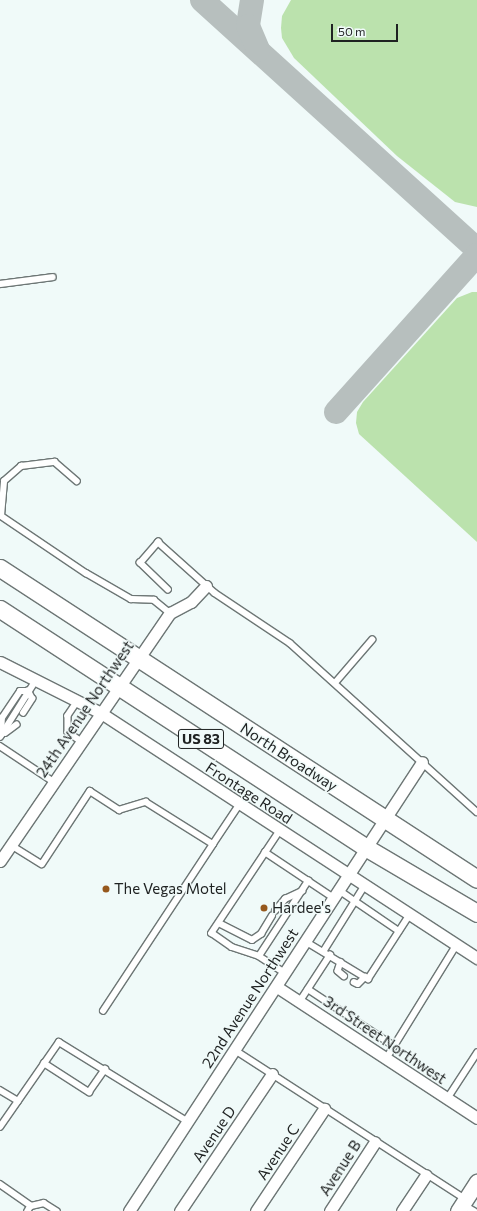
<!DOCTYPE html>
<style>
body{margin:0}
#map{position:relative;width:477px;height:1211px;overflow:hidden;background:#f0faf9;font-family:Commissioner,sans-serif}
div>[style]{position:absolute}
.green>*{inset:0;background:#bbe2ad}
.taxiway>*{height:24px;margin:-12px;padding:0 12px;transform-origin:12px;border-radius:12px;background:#b7bfbe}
.roads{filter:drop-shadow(1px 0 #6d7675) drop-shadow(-1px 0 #6d7675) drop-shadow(0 1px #6d7675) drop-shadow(0 -1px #6d7675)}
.lane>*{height:5.5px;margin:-2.75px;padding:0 2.75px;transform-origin:2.75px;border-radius:2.75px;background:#fff}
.street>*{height:11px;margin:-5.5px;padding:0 5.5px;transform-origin:5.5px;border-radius:5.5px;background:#fff}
.secondary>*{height:15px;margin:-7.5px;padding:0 7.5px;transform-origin:7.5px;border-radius:7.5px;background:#fff}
.primary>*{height:17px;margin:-8.5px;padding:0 8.5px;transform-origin:8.5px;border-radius:8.5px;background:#fff}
.dots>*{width:11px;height:11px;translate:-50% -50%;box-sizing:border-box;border:2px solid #f0faf9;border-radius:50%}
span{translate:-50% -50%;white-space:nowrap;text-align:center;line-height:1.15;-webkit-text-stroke:3px #f0faf9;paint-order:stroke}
.shield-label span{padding:1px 3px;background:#f0faf9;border:1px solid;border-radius:3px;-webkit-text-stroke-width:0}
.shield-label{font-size:14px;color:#1f2222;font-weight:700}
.street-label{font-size:15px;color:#1f2222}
.poi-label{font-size:15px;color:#1f2222}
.left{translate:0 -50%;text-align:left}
.scale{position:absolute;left:331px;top:24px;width:67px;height:18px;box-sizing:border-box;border:2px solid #1f2222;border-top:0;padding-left:5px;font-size:12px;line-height:14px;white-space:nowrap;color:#1f2222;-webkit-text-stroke:3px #f0faf9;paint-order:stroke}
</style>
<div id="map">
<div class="green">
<i style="clip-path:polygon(291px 0,477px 0,477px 207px,455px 202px,397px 156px,294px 58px,282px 38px,281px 28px,282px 16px)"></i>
<i style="clip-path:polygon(472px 292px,477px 292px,477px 542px,359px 434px,356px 423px,357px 412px,363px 402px,457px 298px)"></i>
</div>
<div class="taxiway">
<i style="left:202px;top:0;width:371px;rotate:42.2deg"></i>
<i style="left:252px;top:0;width:26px;rotate:99deg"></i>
<i style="left:248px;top:26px;width:26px;rotate:67deg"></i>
<i style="left:336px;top:412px;width:211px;rotate:-48.1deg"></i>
</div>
<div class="roads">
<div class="lane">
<i style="left:0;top:284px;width:53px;rotate:-7.5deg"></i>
<i style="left:0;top:515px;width:104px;rotate:34deg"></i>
<i style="left:86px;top:573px;width:52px;rotate:30deg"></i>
<i style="left:131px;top:599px;width:23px;rotate:2deg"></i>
<i style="left:154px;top:600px;width:21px;rotate:39deg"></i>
<i style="left:1px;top:516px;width:35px;rotate:-85deg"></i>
<i style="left:4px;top:481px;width:23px;rotate:-41deg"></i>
<i style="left:21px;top:466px;width:34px;rotate:-7deg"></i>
<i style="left:55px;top:462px;width:29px;rotate:41deg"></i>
<i style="left:168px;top:590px;width:39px;rotate:-136deg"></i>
<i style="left:140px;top:563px;width:28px;rotate:-49deg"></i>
<i style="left:158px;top:542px;width:76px;rotate:41.8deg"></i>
<i style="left:215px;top:593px;width:90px;rotate:33.7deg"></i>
<i style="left:290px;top:643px;width:252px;rotate:42.1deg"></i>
<i style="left:335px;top:683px;width:57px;rotate:-49.3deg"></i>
<i style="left:78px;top:701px;width:18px;rotate:124deg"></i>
<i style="left:68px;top:716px;width:16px;rotate:90deg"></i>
<i style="left:68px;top:732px;width:16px;rotate:35deg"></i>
<i style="left:23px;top:713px;width:17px;rotate:-57deg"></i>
<i style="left:32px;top:699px;width:9px;rotate:-117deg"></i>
<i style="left:5px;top:733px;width:14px;rotate:-36deg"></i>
<i style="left:1px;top:735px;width:17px;rotate:-87deg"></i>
<i style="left:2px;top:718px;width:32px;rotate:-56deg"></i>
<i style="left:20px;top:691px;width:8px"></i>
<i style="left:0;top:737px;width:67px;rotate:-57.7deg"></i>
<i style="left:0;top:746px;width:65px;rotate:33.7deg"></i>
<i style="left:280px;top:831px;width:123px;rotate:123.7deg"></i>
<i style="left:212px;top:933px;width:24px;rotate:35deg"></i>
<i style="left:232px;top:947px;width:28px;rotate:18deg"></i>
<i style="left:259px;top:956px;width:31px;rotate:33deg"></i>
<i style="left:11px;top:845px;width:36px;rotate:32deg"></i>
<i style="left:42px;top:864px;width:87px;rotate:-56.7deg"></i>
<i style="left:90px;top:791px;width:35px;rotate:33deg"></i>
<i style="left:119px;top:810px;width:28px;rotate:-17deg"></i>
<i style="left:146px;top:802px;width:79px;rotate:32.1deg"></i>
<i style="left:213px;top:844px;width:47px;rotate:-56.3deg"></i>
<i style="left:265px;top:852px;width:83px;rotate:33.7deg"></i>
<i style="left:339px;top:890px;width:19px;rotate:35deg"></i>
<i style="left:355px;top:901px;width:19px;rotate:-58deg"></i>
<i style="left:275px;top:911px;width:16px;rotate:-50deg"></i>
<i style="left:285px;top:899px;width:19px;rotate:-25deg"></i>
<i style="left:219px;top:923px;width:37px;rotate:27deg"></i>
<i style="left:252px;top:940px;width:11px;rotate:-34deg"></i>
<i style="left:261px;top:934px;width:21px;rotate:-59deg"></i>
<i style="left:305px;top:941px;width:74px;rotate:31.1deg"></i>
<i style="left:368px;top:979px;width:77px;rotate:-57.1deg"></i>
<i style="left:323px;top:952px;width:60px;rotate:-57.9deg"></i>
<i style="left:355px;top:901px;width:53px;rotate:34.3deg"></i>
<i style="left:259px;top:956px;width:90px;rotate:-56.8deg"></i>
<i style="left:341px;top:962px;width:9px;rotate:108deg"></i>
<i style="left:338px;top:971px;width:8px;rotate:40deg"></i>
<i style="left:354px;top:982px;width:4px;rotate:27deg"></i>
<i style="left:358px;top:984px;width:10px;rotate:-45deg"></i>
<i style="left:308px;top:989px;width:103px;rotate:33.5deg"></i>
<i style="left:300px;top:1001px;width:55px;rotate:-56.9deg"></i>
<i style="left:103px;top:1011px;width:200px;rotate:-56.6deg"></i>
<i style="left:235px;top:1050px;width:274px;rotate:32.9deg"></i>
<i style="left:386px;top:1059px;width:135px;rotate:-58.3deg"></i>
<i style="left:44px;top:1063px;width:54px;rotate:32.8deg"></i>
<i style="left:89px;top:1092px;width:28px;rotate:-55deg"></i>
<i style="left:0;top:1090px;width:21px;rotate:31deg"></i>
<i style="left:447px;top:1099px;width:55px;rotate:-56.9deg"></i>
<i style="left:0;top:1127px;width:103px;rotate:-55.2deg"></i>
<i style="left:59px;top:1042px;width:150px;rotate:31.7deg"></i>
<i style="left:0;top:1184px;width:38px;rotate:35deg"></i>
<i style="left:31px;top:1206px;width:6px;rotate:121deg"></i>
<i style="left:464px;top:1205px;width:12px;rotate:31deg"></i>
<i style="left:31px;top:1206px;width:13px;rotate:-13deg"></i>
<i style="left:44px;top:1203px;width:15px;rotate:32deg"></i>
</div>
<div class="street">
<i style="left:0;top:662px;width:113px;rotate:26.8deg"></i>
<i style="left:101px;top:713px;width:449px;rotate:33.1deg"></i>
<i style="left:0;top:861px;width:301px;rotate:-55.6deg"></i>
<i style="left:170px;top:613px;width:24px;rotate:-28deg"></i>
<i style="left:191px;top:602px;width:22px;rotate:-47deg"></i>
<i style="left:277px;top:987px;width:239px;rotate:33.2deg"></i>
<i style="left:129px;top:1211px;width:536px;rotate:-56.87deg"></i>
<i style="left:180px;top:1211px;width:165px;rotate:-56.1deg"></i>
<i style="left:256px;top:1211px;width:123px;rotate:-56.3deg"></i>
<i style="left:330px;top:1211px;width:82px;rotate:-56.9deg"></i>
<i style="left:402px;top:1211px;width:43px;rotate:-56.3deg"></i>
</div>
<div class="secondary">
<i style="left:458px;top:1211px;width:35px;rotate:-57deg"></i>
</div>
<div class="primary">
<i style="left:0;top:568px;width:569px;rotate:33.1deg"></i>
<i style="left:0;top:609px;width:436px;rotate:33.1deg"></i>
<i style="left:365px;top:847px;width:130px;rotate:30.5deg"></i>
</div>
</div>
<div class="dots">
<i style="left:106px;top:889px;background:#96581d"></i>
<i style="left:264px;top:908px;background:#96581d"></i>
</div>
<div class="shield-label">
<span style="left:201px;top:739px">US 83</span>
</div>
<div class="street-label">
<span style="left:85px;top:709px;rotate:-56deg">24th Avenue Northwest</span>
<span style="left:289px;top:757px;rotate:33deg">North Broadway</span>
<span style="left:249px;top:793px;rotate:33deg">Frontage Road</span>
<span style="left:250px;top:998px;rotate:-57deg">22nd Avenue Northwest</span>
<span style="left:385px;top:1040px;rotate:34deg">3rd Street Northwest</span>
<span style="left:214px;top:1134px;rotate:-56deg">Avenue D</span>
<span style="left:278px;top:1152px;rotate:-56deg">Avenue C</span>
<span style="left:340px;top:1168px;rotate:-57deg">Avenue B</span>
</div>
<div class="poi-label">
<span class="left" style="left:114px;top:889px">The Vegas Motel</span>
<span class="left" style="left:272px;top:908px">Hardee's</span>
</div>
<div class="scale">50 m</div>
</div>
